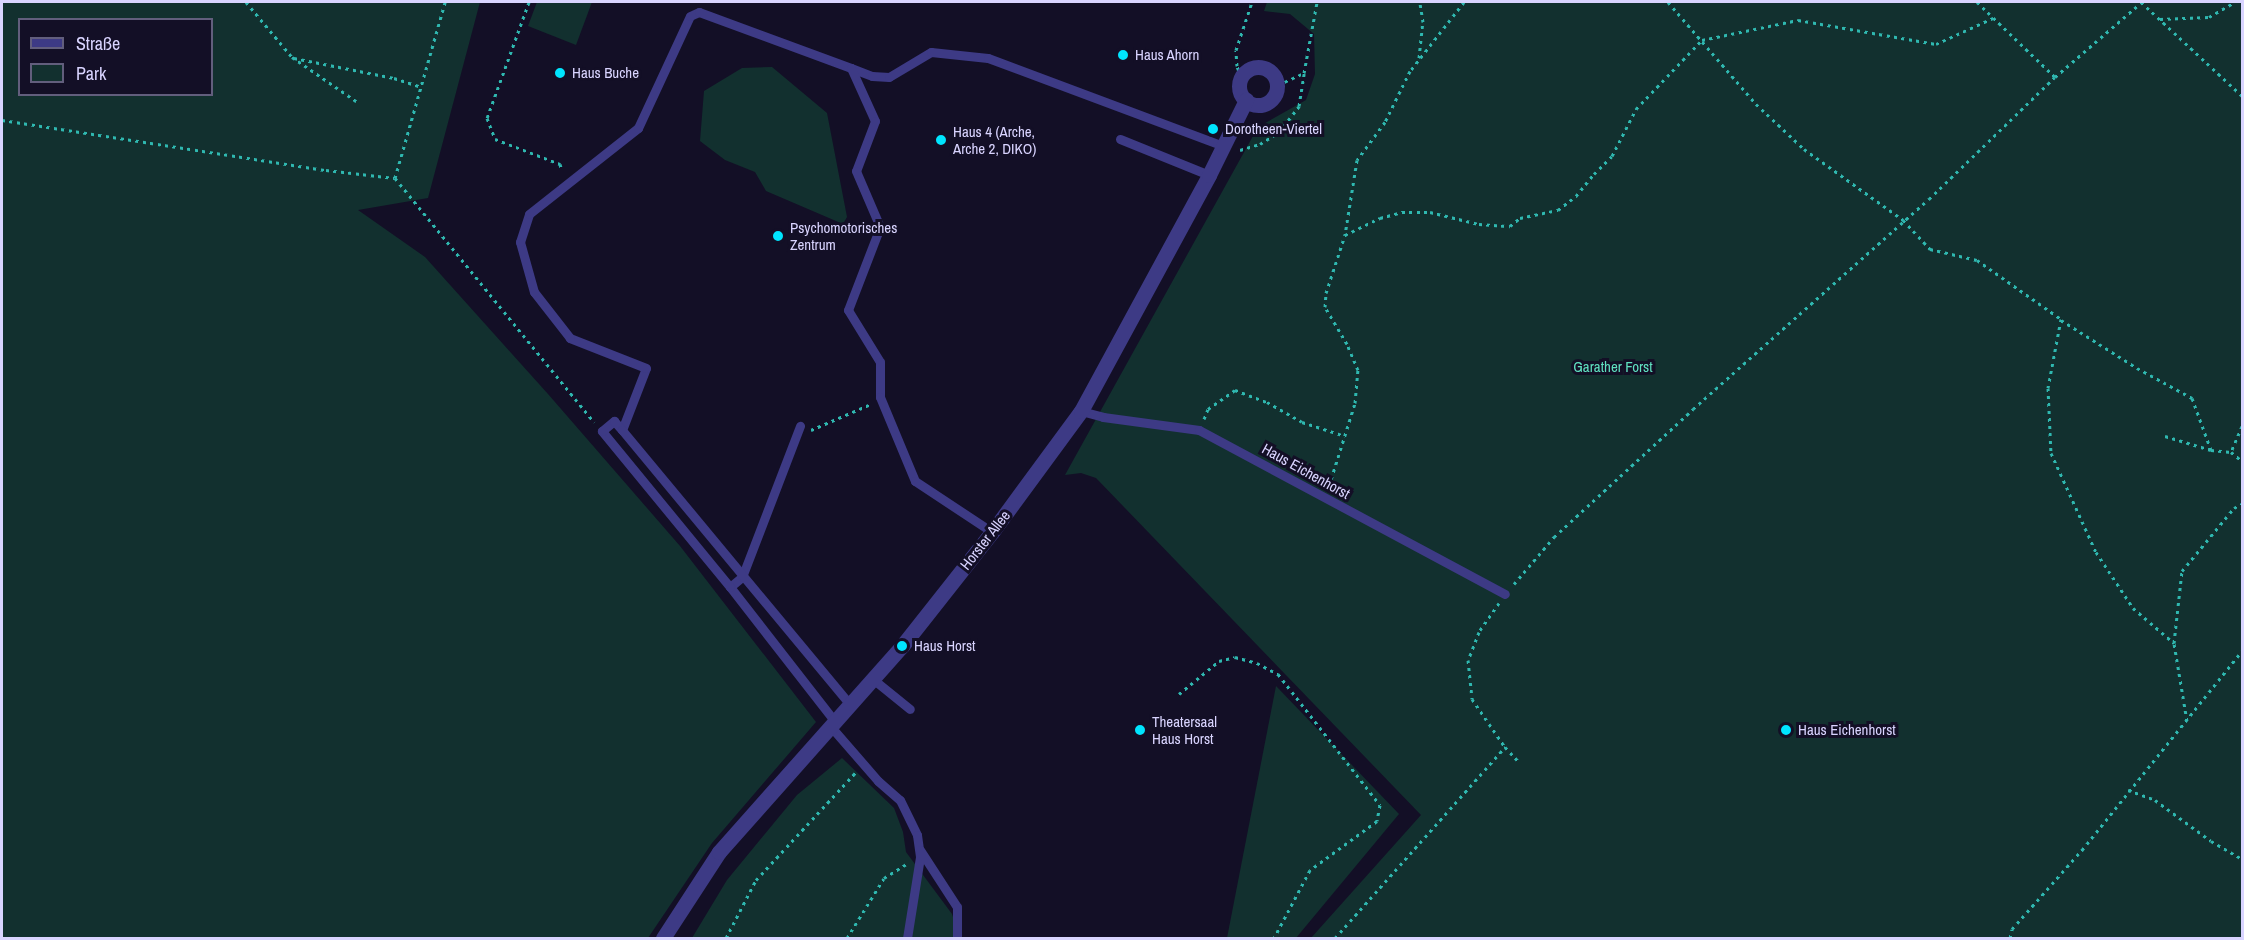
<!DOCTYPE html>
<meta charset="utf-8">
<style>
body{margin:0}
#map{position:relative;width:2244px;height:940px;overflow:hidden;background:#130f26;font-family:"Archivo Narrow",sans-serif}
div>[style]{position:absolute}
.green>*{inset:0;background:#12302f}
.path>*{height:3px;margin-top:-1.5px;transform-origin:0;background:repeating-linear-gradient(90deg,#2fb8b0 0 3px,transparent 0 7.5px)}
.lane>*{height:9px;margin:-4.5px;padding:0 4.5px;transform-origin:4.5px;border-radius:4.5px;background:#3d3a85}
.street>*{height:15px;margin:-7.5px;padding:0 7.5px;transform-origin:7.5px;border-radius:7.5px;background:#3d3a85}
.street>.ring{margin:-7.5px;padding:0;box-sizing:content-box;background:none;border:15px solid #3d3a85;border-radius:50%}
.dots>*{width:16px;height:16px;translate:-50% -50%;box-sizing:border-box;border:3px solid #130f26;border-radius:50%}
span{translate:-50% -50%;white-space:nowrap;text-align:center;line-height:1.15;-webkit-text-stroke:6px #130f26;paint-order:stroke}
.poi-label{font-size:15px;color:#d9d4ff}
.left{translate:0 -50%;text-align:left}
.park-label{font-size:15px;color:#5fe0c0}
.street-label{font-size:15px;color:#d9d4ff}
.frame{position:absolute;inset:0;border:3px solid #d9d4ff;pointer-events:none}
.legend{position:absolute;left:18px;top:18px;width:195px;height:78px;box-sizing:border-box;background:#130f26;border:2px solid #625e7d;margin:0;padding:8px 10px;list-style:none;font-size:18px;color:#d9d4ff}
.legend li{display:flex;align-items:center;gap:12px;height:30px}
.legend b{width:30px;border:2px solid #625e7d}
</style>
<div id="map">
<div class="green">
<i style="clip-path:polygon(evenodd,2px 2px,480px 2px,428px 198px,358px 210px,425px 257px,548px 394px,680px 546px,816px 722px,712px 843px,648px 938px,2px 938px,2px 2px,20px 20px,212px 20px,212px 94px,20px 94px,20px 20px)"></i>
<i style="clip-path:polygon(537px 2px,592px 2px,576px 45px,528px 26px)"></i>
<i style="clip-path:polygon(1267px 2px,2242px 2px,2242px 938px,1311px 938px,1421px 815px,1096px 478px,1081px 473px,1065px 475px,1258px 127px,1306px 100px,1315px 74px,1314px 34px,1290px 14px,1264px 11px)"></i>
<i style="clip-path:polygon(772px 67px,827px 113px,847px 217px,843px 224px,766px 191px,755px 172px,725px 160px,700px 141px,704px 91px,742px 68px)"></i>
<i style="clip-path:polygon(1276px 686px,1399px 814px,1296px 938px,1227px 938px)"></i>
<i style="clip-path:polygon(842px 758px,894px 808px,903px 832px,906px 852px,952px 914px,960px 938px,692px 938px,727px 880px,797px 795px)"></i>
</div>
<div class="path">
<i style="left:246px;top:2px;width:72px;rotate:50.1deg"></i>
<i style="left:292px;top:57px;width:78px;rotate:34.5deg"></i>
<i style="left:529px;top:2px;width:123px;rotate:109.9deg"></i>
<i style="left:487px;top:118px;width:22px;rotate:69deg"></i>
<i style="left:495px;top:139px;width:70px;rotate:21deg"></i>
<i style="left:560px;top:164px;width:7px;rotate:74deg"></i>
<i style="left:1464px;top:2px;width:88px;rotate:128deg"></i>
<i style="left:1410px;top:71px;width:57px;rotate:116.1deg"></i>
<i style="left:1385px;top:122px;width:47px;rotate:126.4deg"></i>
<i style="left:1357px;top:160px;width:76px;rotate:99.1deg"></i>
<i style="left:1345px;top:235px;width:39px;rotate:-26deg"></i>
<i style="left:1380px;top:218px;width:23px;rotate:-15deg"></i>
<i style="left:1402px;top:212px;width:28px"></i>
<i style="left:1430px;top:212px;width:50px;rotate:13.8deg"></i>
<i style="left:1479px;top:224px;width:31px;rotate:4deg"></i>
<i style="left:1510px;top:226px;width:13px;rotate:-39deg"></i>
<i style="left:1520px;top:218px;width:39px;rotate:-12deg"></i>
<i style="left:1558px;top:210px;width:23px;rotate:-38deg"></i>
<i style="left:1576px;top:196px;width:28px;rotate:-51deg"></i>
<i style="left:1594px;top:174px;width:25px;rotate:-45deg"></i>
<i style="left:1612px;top:156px;width:53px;rotate:-62.9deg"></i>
<i style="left:1636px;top:109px;width:95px;rotate:-46.3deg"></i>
<i style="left:1702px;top:40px;width:98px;rotate:-11.8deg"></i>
<i style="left:1798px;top:20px;width:140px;rotate:9.9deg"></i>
<i style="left:1936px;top:44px;width:63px;rotate:-24.5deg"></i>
<i style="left:1668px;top:2px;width:135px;rotate:49.2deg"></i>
<i style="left:1756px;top:104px;width:66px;rotate:43.2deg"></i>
<i style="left:1804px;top:149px;width:122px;rotate:35.6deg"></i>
<i style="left:1903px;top:220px;width:40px;rotate:47deg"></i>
<i style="left:1930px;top:249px;width:48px;rotate:13.2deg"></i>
<i style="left:1977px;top:260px;width:103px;rotate:35.1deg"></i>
<i style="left:2061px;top:319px;width:70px;rotate:100.7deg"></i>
<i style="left:2048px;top:388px;width:65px;rotate:87.4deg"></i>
<i style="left:2051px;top:453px;width:109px;rotate:65.6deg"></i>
<i style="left:2096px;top:552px;width:67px;rotate:56.5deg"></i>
<i style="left:2133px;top:608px;width:54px;rotate:40.5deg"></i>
<i style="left:1977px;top:2px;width:108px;rotate:43.9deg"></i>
<i style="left:2055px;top:77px;width:115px;rotate:-40.8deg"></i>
<i style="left:2141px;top:2px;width:138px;rotate:42.9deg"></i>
<i style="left:2160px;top:19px;width:49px;rotate:-2.3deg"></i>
<i style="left:2209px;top:17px;width:30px;rotate:-30deg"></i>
<i style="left:294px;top:58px;width:102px;rotate:11.3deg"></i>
<i style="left:394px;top:78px;width:29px;rotate:18deg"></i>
<i style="left:1419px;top:58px;width:36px;rotate:-84deg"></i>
<i style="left:1423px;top:22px;width:20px;rotate:-99deg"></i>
<i style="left:1241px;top:77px;width:12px;rotate:-110deg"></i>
<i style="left:1237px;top:66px;width:16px;rotate:-94deg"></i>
<i style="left:1236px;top:50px;width:51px;rotate:-71.6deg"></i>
<i style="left:1278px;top:85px;width:29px;rotate:-25deg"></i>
<i style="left:1304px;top:73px;width:72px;rotate:-79.6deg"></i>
<i style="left:2px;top:120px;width:328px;rotate:8.8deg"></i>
<i style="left:326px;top:170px;width:69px;rotate:6.6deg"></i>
<i style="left:395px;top:178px;width:315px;rotate:50.8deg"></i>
<i style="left:1240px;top:150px;width:21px;rotate:-17deg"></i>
<i style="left:1260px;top:144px;width:22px;rotate:-32deg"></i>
<i style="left:1279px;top:132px;width:33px;rotate:-52deg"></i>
<i style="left:1299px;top:106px;width:33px;rotate:-81deg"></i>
<i style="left:395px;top:178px;width:183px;rotate:-74.1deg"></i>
<i style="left:2061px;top:320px;width:90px;rotate:32.3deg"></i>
<i style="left:2137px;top:368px;width:63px;rotate:28.6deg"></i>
<i style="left:2192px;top:398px;width:55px;rotate:69.9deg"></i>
<i style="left:1204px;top:419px;width:11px;rotate:-68deg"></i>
<i style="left:1208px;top:409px;width:33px;rotate:-35deg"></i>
<i style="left:1235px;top:390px;width:34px;rotate:21deg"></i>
<i style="left:1267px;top:402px;width:40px;rotate:29.7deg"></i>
<i style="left:1302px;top:422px;width:45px;rotate:18deg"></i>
<i style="left:2242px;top:426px;width:28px;rotate:113deg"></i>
<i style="left:2231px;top:452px;width:14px;rotate:39deg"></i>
<i style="left:811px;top:430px;width:65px;rotate:-23.4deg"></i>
<i style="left:2165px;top:436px;width:48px;rotate:16.9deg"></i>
<i style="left:2211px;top:450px;width:20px;rotate:6deg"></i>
<i style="left:1329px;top:486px;width:87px;rotate:-72.6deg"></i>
<i style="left:1355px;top:403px;width:33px;rotate:-85deg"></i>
<i style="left:1358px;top:370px;width:28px;rotate:-113deg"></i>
<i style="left:1347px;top:344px;width:43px;rotate:-120.7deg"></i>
<i style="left:1325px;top:307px;width:14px;rotate:-86deg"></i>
<i style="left:1326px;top:293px;width:61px;rotate:-71.9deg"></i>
<i style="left:1514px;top:584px;width:62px;rotate:-49.6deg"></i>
<i style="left:1554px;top:537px;width:189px;rotate:-42.6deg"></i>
<i style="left:1693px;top:409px;width:316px;rotate:-41.7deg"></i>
<i style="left:1929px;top:199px;width:175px;rotate:-44.1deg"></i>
<i style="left:1499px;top:603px;width:35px;rotate:125deg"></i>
<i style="left:1479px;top:632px;width:30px;rotate:111deg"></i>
<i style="left:1468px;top:660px;width:39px;rotate:84deg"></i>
<i style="left:1472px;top:699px;width:58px;rotate:55.5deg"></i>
<i style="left:1505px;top:747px;width:19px;rotate:47deg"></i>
<i style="left:1179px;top:694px;width:52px;rotate:-39.5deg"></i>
<i style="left:1219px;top:661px;width:16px;rotate:-14deg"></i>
<i style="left:1235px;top:657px;width:23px;rotate:15deg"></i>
<i style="left:1257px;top:663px;width:24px;rotate:28deg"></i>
<i style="left:1278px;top:674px;width:166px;rotate:52.1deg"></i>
<i style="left:1380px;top:805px;width:16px;rotate:101deg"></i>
<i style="left:1377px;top:821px;width:83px;rotate:143.8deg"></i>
<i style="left:1310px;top:870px;width:77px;rotate:117.9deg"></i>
<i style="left:2187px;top:721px;width:79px;rotate:-99.5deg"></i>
<i style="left:2174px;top:643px;width:72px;rotate:-83.7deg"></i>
<i style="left:2182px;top:571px;width:82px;rotate:-50.5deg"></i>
<i style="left:2234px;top:508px;width:9px;rotate:-27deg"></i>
<i style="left:2128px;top:790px;width:29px;rotate:20deg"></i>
<i style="left:2155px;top:800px;width:69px;rotate:36.2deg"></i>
<i style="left:2211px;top:841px;width:36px;rotate:30deg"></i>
<i style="left:726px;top:938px;width:65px;rotate:-62.7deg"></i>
<i style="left:756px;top:880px;width:146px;rotate:-47.2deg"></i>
<i style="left:847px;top:938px;width:70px;rotate:-58.3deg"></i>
<i style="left:884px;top:878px;width:26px;rotate:-32deg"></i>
<i style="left:1335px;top:938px;width:256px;rotate:-48.3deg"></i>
<i style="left:2010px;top:938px;width:9px;rotate:-77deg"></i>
<i style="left:2012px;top:929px;width:106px;rotate:-48.5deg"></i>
<i style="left:2082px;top:850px;width:255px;rotate:-51.2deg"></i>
</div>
<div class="lane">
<i style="left:851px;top:68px;width:22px;rotate:21deg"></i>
<i style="left:872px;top:76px;width:17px;rotate:3deg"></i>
<i style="left:889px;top:77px;width:49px;rotate:-30.8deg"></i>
<i style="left:931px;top:52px;width:57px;rotate:6deg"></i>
<i style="left:988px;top:58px;width:251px;rotate:20.5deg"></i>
<i style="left:1120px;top:139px;width:96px;rotate:22deg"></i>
<i style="left:1081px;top:411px;width:23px;rotate:15deg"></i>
<i style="left:1103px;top:417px;width:97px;rotate:7.7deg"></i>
<i style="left:1199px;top:430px;width:347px;rotate:28.2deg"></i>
<i style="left:622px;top:430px;width:66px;rotate:-68.8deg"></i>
<i style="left:646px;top:368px;width:82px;rotate:-158.5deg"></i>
<i style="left:570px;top:338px;width:58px;rotate:-128deg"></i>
<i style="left:534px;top:292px;width:52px;rotate:-105.6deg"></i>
<i style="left:520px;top:242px;width:29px;rotate:-72deg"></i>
<i style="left:529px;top:214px;width:139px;rotate:-38.3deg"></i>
<i style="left:638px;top:128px;width:123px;rotate:-65.1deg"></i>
<i style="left:690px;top:16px;width:10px;rotate:-24deg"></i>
<i style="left:699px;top:12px;width:162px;rotate:20.2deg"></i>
<i style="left:851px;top:68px;width:58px;rotate:65.6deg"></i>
<i style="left:875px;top:121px;width:53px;rotate:110.8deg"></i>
<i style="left:856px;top:171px;width:61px;rotate:66.8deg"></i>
<i style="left:880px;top:227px;width:89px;rotate:111.1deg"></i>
<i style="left:848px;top:310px;width:61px;rotate:58.4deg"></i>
<i style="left:880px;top:362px;width:35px;rotate:90deg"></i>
<i style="left:880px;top:397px;width:91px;rotate:67.4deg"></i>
<i style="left:915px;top:481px;width:92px;rotate:33.5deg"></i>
<i style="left:730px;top:587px;width:16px;rotate:-40deg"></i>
<i style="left:742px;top:577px;width:162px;rotate:-69deg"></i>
<i style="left:874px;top:680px;width:46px;rotate:38.9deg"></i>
<i style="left:836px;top:723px;width:172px;rotate:-127.9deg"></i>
<i style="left:730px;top:587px;width:202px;rotate:-129.4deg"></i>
<i style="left:602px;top:431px;width:16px;rotate:-40deg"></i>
<i style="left:614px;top:421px;width:12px;rotate:48deg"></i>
<i style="left:622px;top:430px;width:359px;rotate:50.3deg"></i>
<i style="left:832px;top:728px;width:70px;rotate:49deg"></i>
<i style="left:878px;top:781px;width:29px;rotate:41deg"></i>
<i style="left:900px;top:800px;width:39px;rotate:64deg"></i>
<i style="left:917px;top:835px;width:22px;rotate:82deg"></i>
<i style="left:920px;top:857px;width:82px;rotate:99.1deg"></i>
<i style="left:920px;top:850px;width:68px;rotate:57deg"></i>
<i style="left:957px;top:907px;width:31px;rotate:90deg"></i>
</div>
<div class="street">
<i class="ring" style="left:1239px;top:67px;width:23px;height:23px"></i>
<i style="left:663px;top:938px;width:103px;rotate:-56.9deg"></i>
<i style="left:719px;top:852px;width:276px;rotate:-48.4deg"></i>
<i style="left:902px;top:646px;width:145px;rotate:-51.7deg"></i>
<i style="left:992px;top:532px;width:150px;rotate:-53.7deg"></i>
<i style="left:1081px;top:411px;width:268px;rotate:-61.5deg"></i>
<i style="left:1209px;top:175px;width:84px;rotate:-63.7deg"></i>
</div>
<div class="dots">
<i style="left:1123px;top:55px;background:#00e5ff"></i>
<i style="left:560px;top:73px;background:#00e5ff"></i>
<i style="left:1213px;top:129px;background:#00e5ff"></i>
<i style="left:941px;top:140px;background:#00e5ff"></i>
<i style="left:778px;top:236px;background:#00e5ff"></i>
<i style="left:902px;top:646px;background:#00e5ff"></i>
<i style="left:1140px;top:730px;background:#00e5ff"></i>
<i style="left:1786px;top:730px;background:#00e5ff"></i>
</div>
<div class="poi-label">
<span class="left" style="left:1135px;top:55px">Haus Ahorn</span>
<span class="left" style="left:572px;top:73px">Haus Buche</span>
<span class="left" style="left:1225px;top:129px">Dorotheen-Viertel</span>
<span class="left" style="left:953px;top:140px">Haus 4 (Arche,<br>Arche 2, DIKO)</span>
<span class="left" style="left:790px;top:236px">Psychomotorisches<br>Zentrum</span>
<span class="left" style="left:914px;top:646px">Haus Horst</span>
<span class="left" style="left:1152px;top:730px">Theatersaal<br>Haus Horst</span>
<span class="left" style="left:1798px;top:730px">Haus Eichenhorst</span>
</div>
<div class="park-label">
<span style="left:1613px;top:367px">Garather Forst</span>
</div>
<div class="street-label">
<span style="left:1306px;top:471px;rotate:29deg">Haus Eichenhorst</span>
<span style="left:985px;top:540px;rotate:-52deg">Horster Allee</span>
</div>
<div class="frame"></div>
<ul class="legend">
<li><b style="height:8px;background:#3d3a85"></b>Straße</li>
<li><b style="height:16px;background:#12302f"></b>Park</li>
</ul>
</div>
